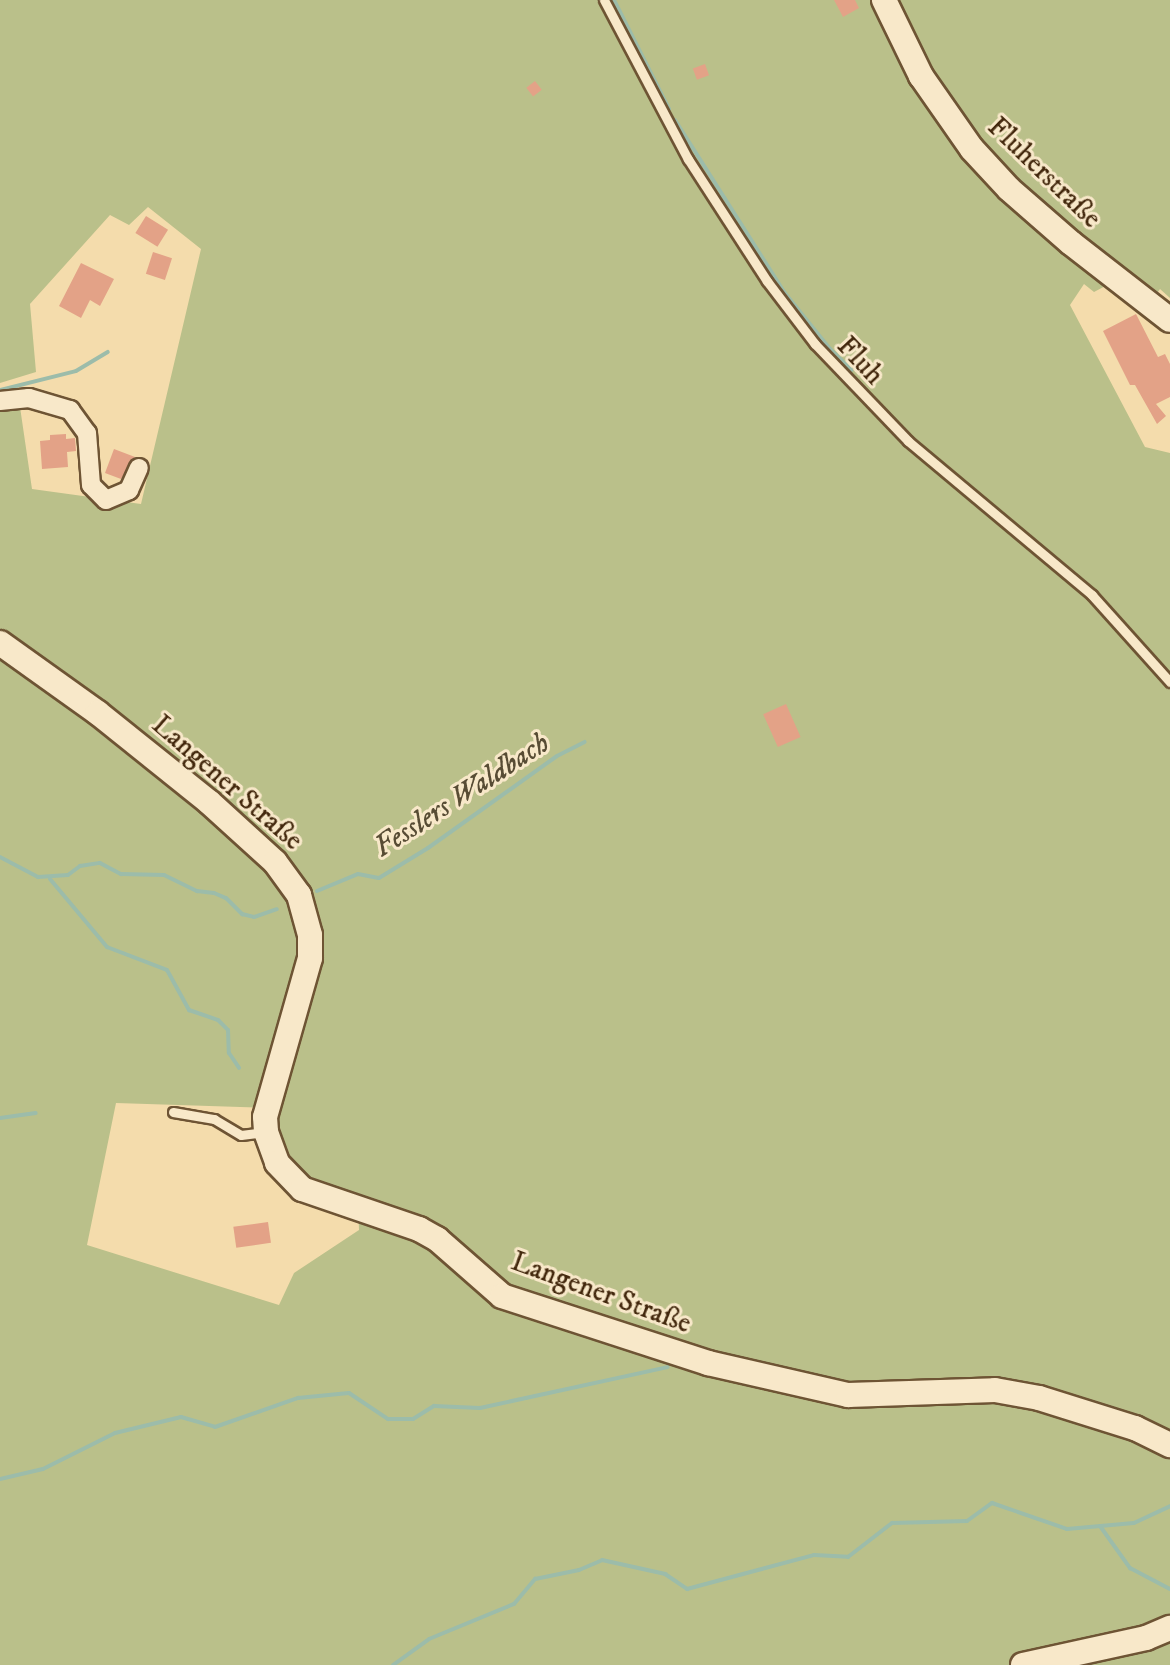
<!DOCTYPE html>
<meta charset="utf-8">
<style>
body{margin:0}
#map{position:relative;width:1170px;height:1665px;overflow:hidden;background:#f4dcac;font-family:"IM FELL DW Pica",serif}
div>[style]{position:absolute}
.green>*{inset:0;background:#bac08a}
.stream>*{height:4px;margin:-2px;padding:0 2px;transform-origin:2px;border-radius:2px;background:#9cbcaa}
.building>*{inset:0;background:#e3a287;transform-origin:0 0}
.roads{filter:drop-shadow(2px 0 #6e5434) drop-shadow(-2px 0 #6e5434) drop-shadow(0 2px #6e5434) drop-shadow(0 -2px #6e5434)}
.lane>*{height:9px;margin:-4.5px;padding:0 4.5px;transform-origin:4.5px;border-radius:4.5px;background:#f8e8c9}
.street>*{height:18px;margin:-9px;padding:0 9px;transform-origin:9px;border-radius:9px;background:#f8e8c9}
.secondary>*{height:24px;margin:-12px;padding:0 12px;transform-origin:12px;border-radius:12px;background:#f8e8c9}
span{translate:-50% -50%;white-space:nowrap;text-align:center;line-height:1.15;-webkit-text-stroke:6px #f8e8c9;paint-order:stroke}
.street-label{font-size:28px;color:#42270c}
.water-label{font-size:30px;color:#584c34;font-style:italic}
</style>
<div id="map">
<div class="green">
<i style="clip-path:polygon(evenodd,0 0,1170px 0,1170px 298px,1160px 289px,1153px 299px,1111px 283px,1094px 292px,1084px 284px,1070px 305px,1145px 447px,1170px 453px,1170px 1665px,0 1665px,0 411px,20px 407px,32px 489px,141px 504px,201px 249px,148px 207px,129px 225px,110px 215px,30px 304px,36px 372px,0 383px,0 0,116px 1103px,276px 1108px,278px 1139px,289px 1161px,315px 1185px,358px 1201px,359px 1230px,294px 1273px,279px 1305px,87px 1245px,116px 1103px)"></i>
</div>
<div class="stream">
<i style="left:614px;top:0;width:122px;rotate:63.2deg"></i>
<i style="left:675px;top:120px;width:204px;rotate:57.6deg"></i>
<i style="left:784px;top:292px;width:73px;rotate:51.1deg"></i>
<i style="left:830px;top:349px;width:30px;rotate:44deg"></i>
<i style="left:0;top:390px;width:78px;rotate:-14deg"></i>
<i style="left:76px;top:371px;width:37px;rotate:-31deg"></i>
<i style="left:0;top:857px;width:43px;rotate:27.8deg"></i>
<i style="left:38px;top:877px;width:30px;rotate:-4deg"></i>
<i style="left:68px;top:875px;width:15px;rotate:-37deg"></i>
<i style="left:80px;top:866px;width:20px;rotate:-9deg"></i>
<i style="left:100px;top:863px;width:24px;rotate:28deg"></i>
<i style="left:121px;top:874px;width:43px;rotate:1.3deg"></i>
<i style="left:164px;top:875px;width:37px;rotate:26deg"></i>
<i style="left:197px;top:891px;width:17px;rotate:7deg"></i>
<i style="left:214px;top:893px;width:13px;rotate:23deg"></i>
<i style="left:226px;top:898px;width:23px;rotate:45deg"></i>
<i style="left:242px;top:914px;width:12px;rotate:14deg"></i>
<i style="left:254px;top:917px;width:24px;rotate:-19deg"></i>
<i style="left:50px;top:879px;width:89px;rotate:50deg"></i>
<i style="left:107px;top:947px;width:64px;rotate:21deg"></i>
<i style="left:167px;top:970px;width:46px;rotate:61.2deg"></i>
<i style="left:189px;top:1010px;width:31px;rotate:19deg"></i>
<i style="left:218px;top:1020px;width:14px;rotate:45deg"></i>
<i style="left:228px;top:1030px;width:23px;rotate:88deg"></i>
<i style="left:229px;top:1053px;width:18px;rotate:56deg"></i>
<i style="left:317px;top:891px;width:44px;rotate:-22.5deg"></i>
<i style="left:358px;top:874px;width:21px;rotate:11deg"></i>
<i style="left:379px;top:878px;width:57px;rotate:-31.5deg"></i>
<i style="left:428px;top:848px;width:158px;rotate:-35.5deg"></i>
<i style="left:557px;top:756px;width:31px;rotate:-27deg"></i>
<i style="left:0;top:1118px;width:36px;rotate:-8deg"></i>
<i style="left:0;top:1479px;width:44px;rotate:-13.1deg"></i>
<i style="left:43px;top:1469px;width:80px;rotate:-26.6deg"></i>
<i style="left:115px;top:1433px;width:68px;rotate:-13.6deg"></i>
<i style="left:181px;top:1417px;width:35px;rotate:16deg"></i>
<i style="left:215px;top:1427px;width:88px;rotate:-19.3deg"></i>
<i style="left:298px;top:1398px;width:51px;rotate:-5.6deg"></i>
<i style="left:349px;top:1393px;width:47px;rotate:33.7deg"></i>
<i style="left:388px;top:1419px;width:25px"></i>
<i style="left:413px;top:1419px;width:25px;rotate:-32deg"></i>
<i style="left:434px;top:1406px;width:46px;rotate:2.5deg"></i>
<i style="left:480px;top:1408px;width:192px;rotate:-12.3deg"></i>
<i style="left:1100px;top:1526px;width:52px;rotate:54.5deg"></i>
<i style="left:1130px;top:1568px;width:45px;rotate:27.7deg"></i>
<i style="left:393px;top:1665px;width:44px;rotate:-35.8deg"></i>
<i style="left:429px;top:1639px;width:92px;rotate:-22.4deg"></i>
<i style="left:514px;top:1604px;width:33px;rotate:-50deg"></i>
<i style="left:535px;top:1579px;width:45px;rotate:-11.6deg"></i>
<i style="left:579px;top:1570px;width:25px;rotate:-23deg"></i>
<i style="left:602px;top:1560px;width:65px;rotate:12.5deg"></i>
<i style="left:665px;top:1574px;width:27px;rotate:34deg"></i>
<i style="left:687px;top:1589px;width:131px;rotate:-15deg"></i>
<i style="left:814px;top:1555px;width:34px;rotate:3deg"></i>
<i style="left:848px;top:1557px;width:56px;rotate:-37.7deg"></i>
<i style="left:892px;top:1523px;width:75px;rotate:-1.5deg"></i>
<i style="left:967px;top:1521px;width:31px;rotate:-36deg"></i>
<i style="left:992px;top:1503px;width:79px;rotate:19.1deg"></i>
<i style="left:1067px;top:1529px;width:67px;rotate:-5.1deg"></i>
<i style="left:1134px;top:1523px;width:40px;rotate:-25deg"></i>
</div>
<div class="building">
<i style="clip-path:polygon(834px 0,855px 0,859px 8px,843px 17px)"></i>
<i style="left:705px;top:64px;width:12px;height:13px;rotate:70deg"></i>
<i style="left:535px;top:81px;width:11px;height:11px;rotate:52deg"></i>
<i style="left:146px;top:216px;width:26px;height:20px;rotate:32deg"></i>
<i style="left:153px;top:252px;width:20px;height:23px;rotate:18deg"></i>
<i style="clip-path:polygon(81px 263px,114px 279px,100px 306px,90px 300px,81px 318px,59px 306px)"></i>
<i style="clip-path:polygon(1136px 314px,1158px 357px,1165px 354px,1170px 364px,1170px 397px,1156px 404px,1166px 416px,1157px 424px,1135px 385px,1130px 385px,1103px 331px)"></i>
<i style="clip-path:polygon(66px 434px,66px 439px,75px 438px,76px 451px,67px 452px,68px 467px,42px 469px,40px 441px,50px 440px,50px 435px)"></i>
<i style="clip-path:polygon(114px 449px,135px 457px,121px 479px,105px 473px)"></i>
<i style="left:786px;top:704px;width:36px;height:25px;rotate:66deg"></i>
<i style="left:268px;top:1222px;width:21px;height:35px;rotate:82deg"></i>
</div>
<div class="roads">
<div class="lane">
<i style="left:604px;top:0;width:180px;rotate:62.2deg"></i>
<i style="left:688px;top:159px;width:145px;rotate:57.1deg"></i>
<i style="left:767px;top:281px;width:79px;rotate:52.7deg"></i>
<i style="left:815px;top:344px;width:134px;rotate:46.2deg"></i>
<i style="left:908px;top:441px;width:240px;rotate:39.9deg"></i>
<i style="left:1092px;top:595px;width:117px;rotate:48.1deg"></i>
<i style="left:173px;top:1112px;width:42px;rotate:9.7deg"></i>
<i style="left:214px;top:1119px;width:31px;rotate:31deg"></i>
<i style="left:241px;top:1135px;width:24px;rotate:-7deg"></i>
</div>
<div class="street">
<i style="left:0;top:401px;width:29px;rotate:-6deg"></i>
<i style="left:29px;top:398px;width:43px;rotate:16.3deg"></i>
<i style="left:70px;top:410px;width:29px;rotate:54deg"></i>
<i style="left:87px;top:433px;width:52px;rotate:85.6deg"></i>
<i style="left:91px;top:485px;width:21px;rotate:45deg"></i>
<i style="left:106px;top:500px;width:25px;rotate:-23deg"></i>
<i style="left:129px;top:490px;width:24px;rotate:-66deg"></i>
</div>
<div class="secondary">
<i style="left:884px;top:0;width:85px;rotate:64deg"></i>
<i style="left:921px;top:76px;width:89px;rotate:55.1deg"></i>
<i style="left:972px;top:149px;width:54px;rotate:47.2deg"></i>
<i style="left:1009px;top:189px;width:82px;rotate:41.1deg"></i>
<i style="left:1071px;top:243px;width:125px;rotate:37.9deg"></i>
<i style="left:0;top:643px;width:120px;rotate:35.5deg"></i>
<i style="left:98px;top:713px;width:142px;rotate:38.7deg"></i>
<i style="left:209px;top:802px;width:89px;rotate:42.3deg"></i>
<i style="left:275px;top:862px;width:41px;rotate:54deg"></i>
<i style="left:299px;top:895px;width:41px;rotate:74.6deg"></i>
<i style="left:310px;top:935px;width:23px;rotate:90deg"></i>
<i style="left:310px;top:958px;width:165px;rotate:105.8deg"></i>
<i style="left:265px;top:1117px;width:15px;rotate:86deg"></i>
<i style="left:266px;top:1132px;width:33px;rotate:70deg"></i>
<i style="left:277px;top:1163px;width:36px;rotate:46deg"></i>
<i style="left:302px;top:1189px;width:124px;rotate:18.9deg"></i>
<i style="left:419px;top:1229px;width:21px;rotate:29deg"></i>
<i style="left:437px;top:1239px;width:86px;rotate:41.2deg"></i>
<i style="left:502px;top:1296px;width:217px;rotate:18deg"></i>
<i style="left:708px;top:1363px;width:144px;rotate:12.9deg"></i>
<i style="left:848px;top:1395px;width:147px;rotate:-1.9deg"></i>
<i style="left:995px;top:1390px;width:45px;rotate:10.3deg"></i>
<i style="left:1039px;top:1398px;width:101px;rotate:17.4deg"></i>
<i style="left:1135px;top:1428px;width:39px;rotate:26deg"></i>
<i style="left:1023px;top:1665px;width:126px;rotate:-12.4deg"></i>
<i style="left:1146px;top:1638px;width:26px;rotate:-23deg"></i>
</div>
</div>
<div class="street-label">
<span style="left:1044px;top:173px;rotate:44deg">Fluherstraße</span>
<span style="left:860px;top:361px;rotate:47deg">Fluh</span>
<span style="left:227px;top:783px;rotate:41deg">Langener Straße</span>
<span style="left:601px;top:1293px;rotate:20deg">Langener Straße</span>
</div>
<div class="water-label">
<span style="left:462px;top:796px;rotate:-33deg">Fesslers Waldbach</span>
</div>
</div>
